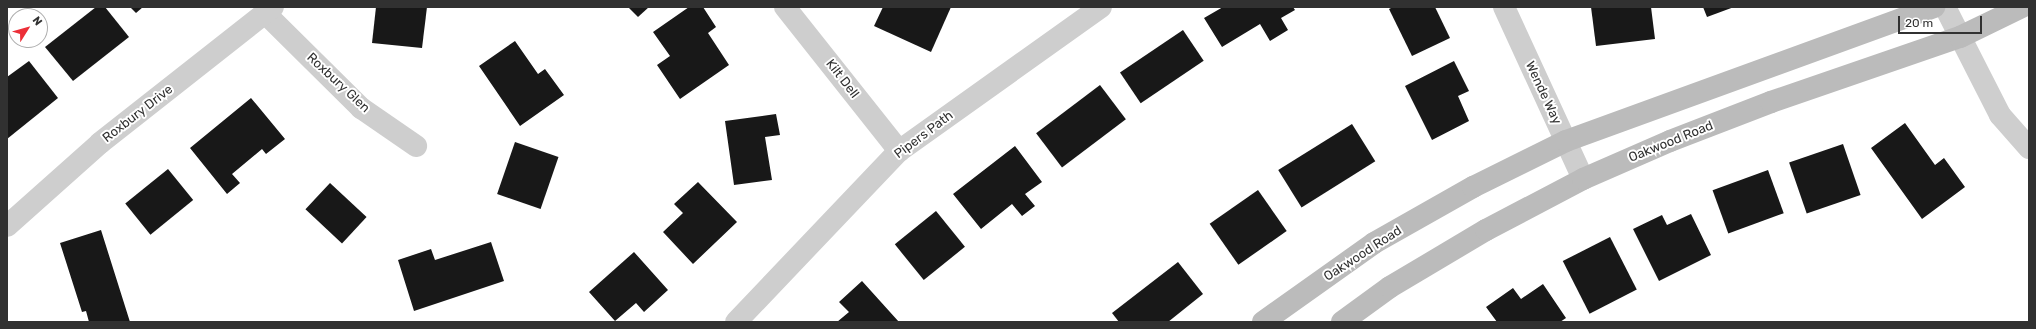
<!DOCTYPE html>
<style>
body{margin:0}
#map{position:relative;width:2036px;height:329px;overflow:hidden;background:#fff;font-family:Rubik,sans-serif}
div>[style]{position:absolute}
.building>*{inset:0;background:#181818;transform-origin:0 0}
.street>*{height:22px;margin:-11px;padding:0 11px;transform-origin:11px;border-radius:11px;background:#cecece}
.secondary>*{height:22px;margin:-11px;padding:0 11px;transform-origin:11px;border-radius:11px;background:#bbb}
span{translate:-50% -50%;white-space:nowrap;text-align:center;line-height:1.15;-webkit-text-stroke:4px #fff;paint-order:stroke}
.street-label{font-size:13px;color:#313131}
.frame{position:absolute;inset:0;border:8px solid #313131;pointer-events:none}
.north{position:absolute;left:8px;top:8px;width:40px;height:40px;box-sizing:border-box;background:#fff;border:1px solid #adadad;border-radius:50%;rotate:53deg;font-size:11px;font-weight:700;line-height:16px;text-align:center;color:#313131}
.north::after{content:'';display:block;margin:auto;width:14px;height:18px;background:#ec2f38;clip-path:polygon(50% 0,100% 100%,50% 72%,0 100%)}
.scale{position:absolute;left:1898px;top:16px;width:84px;height:18px;box-sizing:border-box;border:2px solid #313131;border-top:0;padding-left:5px;font-size:12px;line-height:14px;white-space:nowrap;color:#313131;-webkit-text-stroke:3px #fff;paint-order:stroke}
</style>
<div id="map">
<div class="building">
<i style="clip-path:polygon(96px 7px,105px 7px,129px 37px,73px 81px,45px 47px)"></i>
<i style="clip-path:polygon(130px 7px,143px 7px,136px 13px)"></i>
<i style="clip-path:polygon(376px 7px,427px 7px,422px 48px,372px 43px)"></i>
<i style="clip-path:polygon(628px 7px,649px 7px,638px 17px)"></i>
<i style="clip-path:polygon(689px 7px,703px 7px,716px 27px,708px 33px,729px 65px,680px 99px,657px 65px,670px 56px,653px 32px)"></i>
<i style="clip-path:polygon(883px 7px,951px 7px,931px 52px,874px 26px)"></i>
<i style="clip-path:polygon(1223px 7px,1293px 7px,1295px 10px,1281px 18px,1288px 30px,1270px 41px,1260px 24px,1222px 47px,1204px 18px)"></i>
<i style="clip-path:polygon(1393px 7px,1435px 7px,1450px 38px,1412px 56px,1389px 9px)"></i>
<i style="clip-path:polygon(1591px 7px,1651px 7px,1655px 39px,1596px 46px)"></i>
<i style="clip-path:polygon(1703px 7px,1734px 7px,1707px 17px)"></i>
<i style="left:1183px;top:30px;width:37px;height:76px;rotate:56deg"></i>
<i style="clip-path:polygon(515px 41px,538px 74px,545px 69px,564px 95px,520px 126px,479px 66px)"></i>
<i style="clip-path:polygon(29px 61px,58px 98px,7px 139px,7px 77px)"></i>
<i style="clip-path:polygon(1454px 61px,1469px 91px,1458px 96px,1469px 121px,1432px 140px,1405px 86px)"></i>
<i style="left:1100px;top:85px;width:43px;height:80px;rotate:53deg"></i>
<i style="clip-path:polygon(251px 98px,285px 139px,266px 154px,262px 149px,232px 174px,240px 183px,227px 194px,190px 148px)"></i>
<i style="clip-path:polygon(776px 114px,780px 135px,765px 137px,772px 180px,734px 185px,725px 121px)"></i>
<i style="clip-path:polygon(1905px 123px,1935px 165px,1944px 158px,1965px 187px,1922px 219px,1871px 148px)"></i>
<i style="left:1352px;top:124px;width:44px;height:87px;rotate:58deg"></i>
<i style="left:515px;top:142px;width:46px;height:55px;rotate:19deg"></i>
<i style="left:1843px;top:144px;width:54px;height:57px;rotate:71deg"></i>
<i style="clip-path:polygon(1015px 146px,1042px 182px,1025px 194px,1035px 206px,1022px 216px,1012px 204px,981px 229px,953px 194px)"></i>
<i style="left:168px;top:169px;width:40px;height:55px;rotate:51deg"></i>
<i style="left:1768px;top:170px;width:46px;height:59px;rotate:70deg"></i>
<i style="clip-path:polygon(698px 182px,737px 222px,693px 264px,663px 232px,683px 213px,674px 204px)"></i>
<i style="left:330px;top:183px;width:50px;height:36px;rotate:43deg"></i>
<i style="left:1258px;top:190px;width:50px;height:59px;rotate:55deg"></i>
<i style="left:936px;top:211px;width:46px;height:53px;rotate:51deg"></i>
<i style="clip-path:polygon(1691px 214px,1711px 255px,1659px 281px,1633px 229px,1662px 215px,1667px 225px)"></i>
<i style="clip-path:polygon(101px 230px,130px 322px,89px 322px,86px 311px,82px 312px,60px 243px)"></i>
<i style="left:1610px;top:237px;width:59px;height:53px;rotate:63deg"></i>
<i style="clip-path:polygon(491px 242px,504px 281px,414px 311px,398px 260px,431px 249px,435px 260px)"></i>
<i style="clip-path:polygon(634px 252px,668px 290px,644px 312px,636px 303px,615px 321px,589px 292px)"></i>
<i style="clip-path:polygon(1178px 262px,1203px 294px,1168px 322px,1119px 322px,1112px 313px)"></i>
<i style="clip-path:polygon(862px 281px,899px 322px,837px 322px,849px 312px,839px 302px)"></i>
<i style="clip-path:polygon(1543px 284px,1566px 318px,1560px 322px,1497px 322px,1486px 307px,1513px 288px,1521px 299px)"></i>
</div>
<div class="street">
<i style="left:785px;top:7px;width:184px;rotate:51.6deg"></i>
<i style="left:1504px;top:7px;width:189px;rotate:65.3deg"></i>
<i style="left:1945px;top:7px;width:121px;rotate:63deg"></i>
<i style="left:2000px;top:115px;width:44px;rotate:48.7deg"></i>
<i style="left:266px;top:14px;width:134px;rotate:44.7deg"></i>
<i style="left:361px;top:108px;width:67px;rotate:34.6deg"></i>
<i style="left:7px;top:226px;width:125px;rotate:-41.7deg"></i>
<i style="left:100px;top:143px;width:220px;rotate:-38.2deg"></i>
<i style="left:736px;top:322px;width:236px;rotate:-46.4deg"></i>
<i style="left:899px;top:151px;width:248px;rotate:-35.5deg"></i>
</div>
<div class="secondary">
<i style="left:1263px;top:322px;width:136px;rotate:-35.4deg"></i>
<i style="left:1374px;top:243px;width:114px;rotate:-29.5deg"></i>
<i style="left:1473px;top:187px;width:104px;rotate:-26.3deg"></i>
<i style="left:1566px;top:141px;width:392px;rotate:-20deg"></i>
<i style="left:1342px;top:322px;width:59px;rotate:-36.1deg"></i>
<i style="left:1390px;top:287px;width:112px;rotate:-30.7deg"></i>
<i style="left:1486px;top:230px;width:110px;rotate:-27.7deg"></i>
<i style="left:1583px;top:179px;width:95px;rotate:-23.6deg"></i>
<i style="left:1670px;top:141px;width:108px;rotate:-21.1deg"></i>
<i style="left:1771px;top:102px;width:200px;rotate:-19deg"></i>
<i style="left:1960px;top:37px;width:69px;rotate:-25.8deg"></i>
</div>
<div class="street-label">
<span style="left:842px;top:79px;rotate:52deg">Kilt Dell</span>
<span style="left:338px;top:83px;rotate:43deg">Roxbury Glen</span>
<span style="left:1543px;top:93px;rotate:65deg">Wende Way</span>
<span style="left:138px;top:114px;rotate:-38deg">Roxbury Drive</span>
<span style="left:924px;top:135px;rotate:-37deg">Pipers Path</span>
<span style="left:1671px;top:142px;rotate:-22deg">Oakwood Road</span>
<span style="left:1363px;top:254px;rotate:-33deg">Oakwood Road</span>
</div>
<div class="frame"></div>
<div class="north">N</div>
<div class="scale">20 m</div>
</div>
